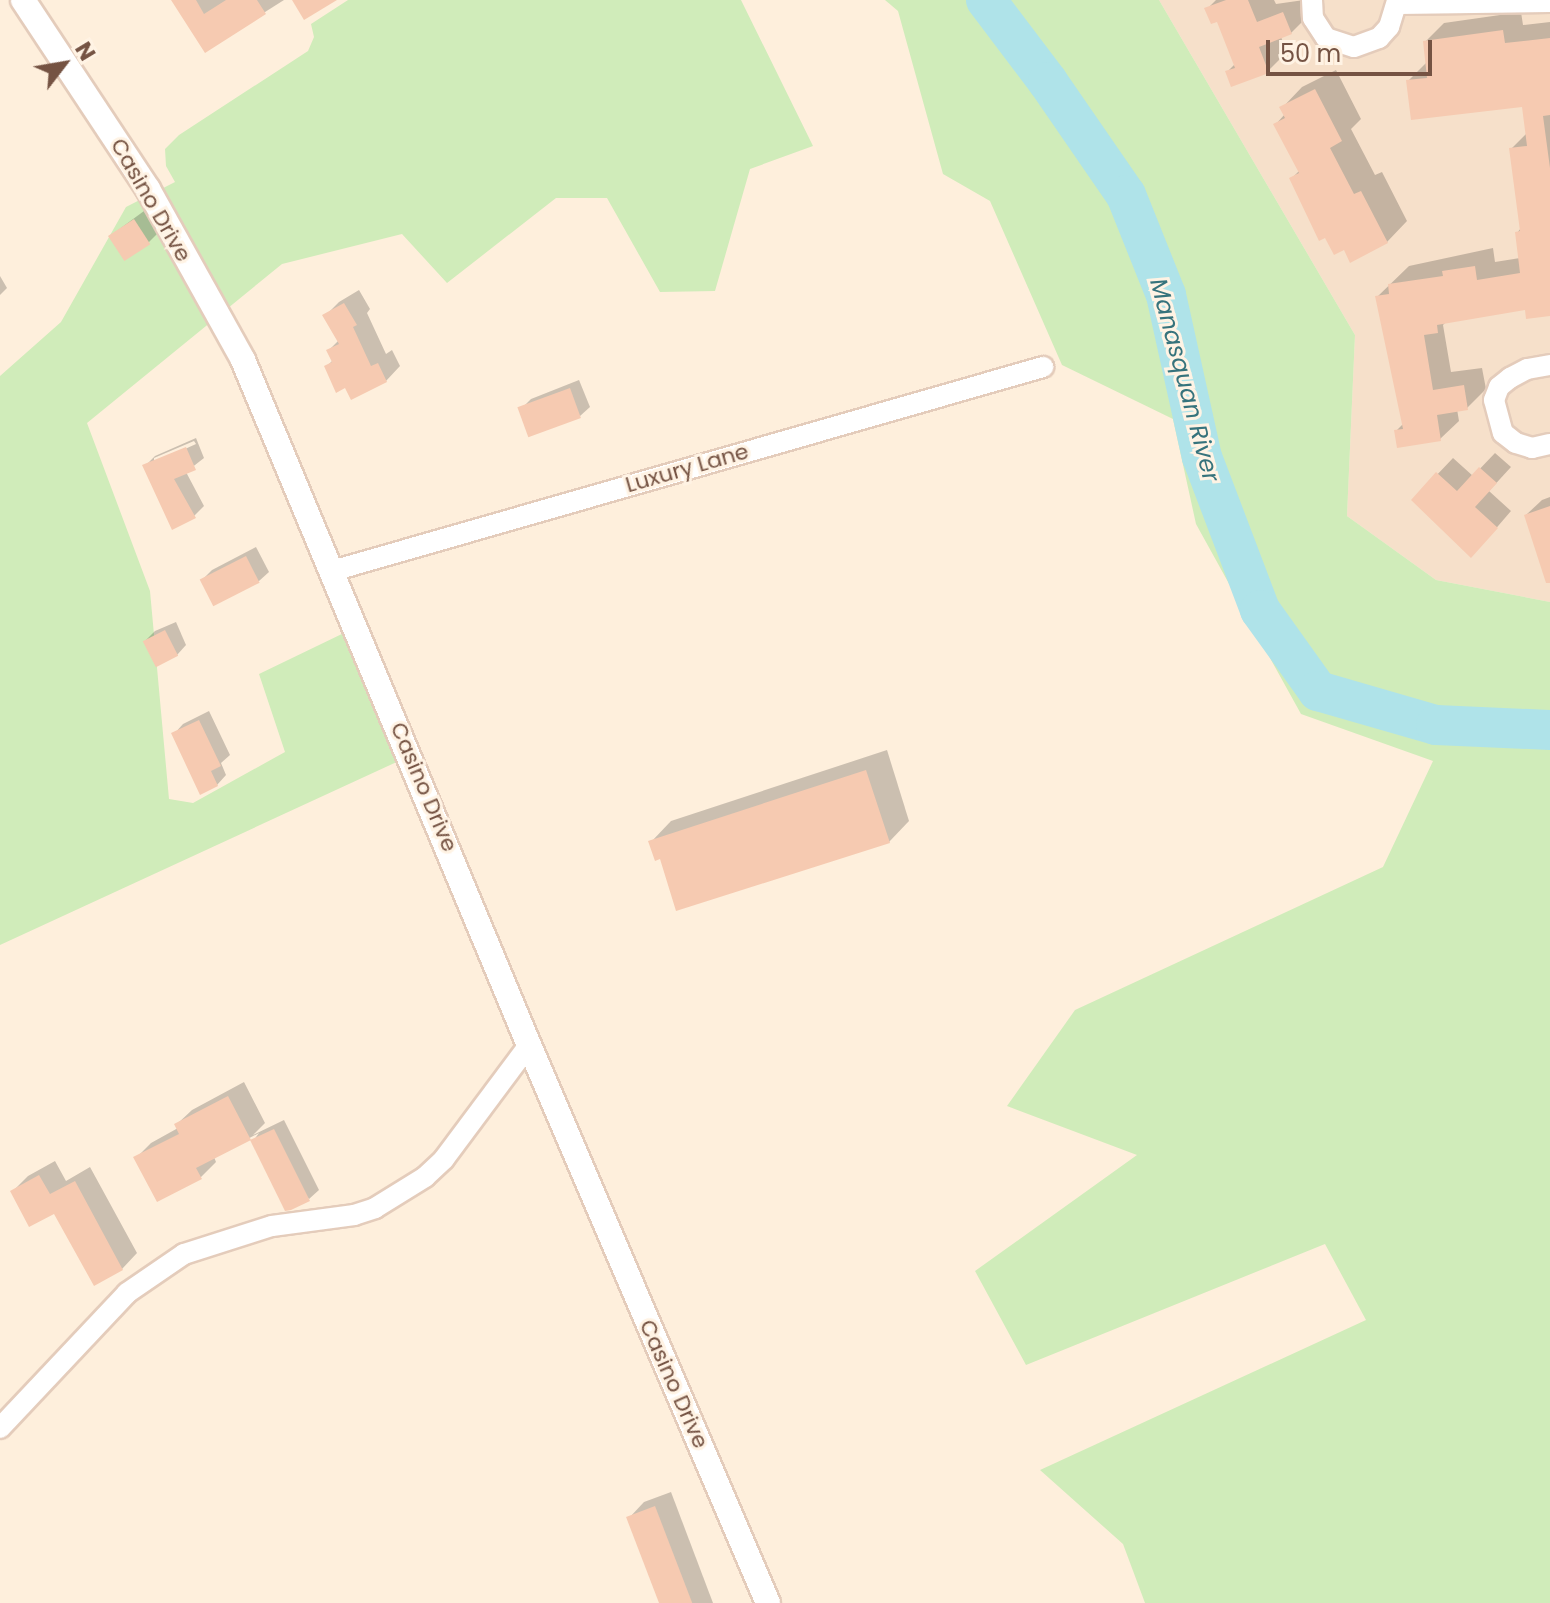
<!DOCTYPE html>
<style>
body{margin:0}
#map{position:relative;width:1550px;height:1603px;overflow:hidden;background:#feefdc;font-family:Poppins,sans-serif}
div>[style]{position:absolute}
.residential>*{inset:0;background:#f6e0ca}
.green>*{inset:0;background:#d0ecba}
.shadow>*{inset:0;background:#0003}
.river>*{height:40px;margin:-20px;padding:0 20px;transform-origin:20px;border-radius:20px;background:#afe3e9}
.building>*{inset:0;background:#f6cab1;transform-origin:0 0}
.roads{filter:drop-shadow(2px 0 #e4ccbb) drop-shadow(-2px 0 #e4ccbb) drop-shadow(0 2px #e4ccbb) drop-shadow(0 -2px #e4ccbb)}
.minor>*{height:20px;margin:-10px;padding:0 10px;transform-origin:10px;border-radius:10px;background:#fff}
.tertiary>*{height:24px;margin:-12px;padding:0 12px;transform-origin:12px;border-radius:12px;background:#fff}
span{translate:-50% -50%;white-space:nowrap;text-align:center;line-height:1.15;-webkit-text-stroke:6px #fff3e4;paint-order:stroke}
.street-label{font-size:22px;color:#755343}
.water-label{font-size:24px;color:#36737c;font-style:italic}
.north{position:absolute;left:24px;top:24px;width:80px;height:80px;-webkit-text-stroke:6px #fff3e4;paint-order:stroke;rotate:59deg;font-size:22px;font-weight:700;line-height:32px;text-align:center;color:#755343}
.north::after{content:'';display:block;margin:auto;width:28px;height:36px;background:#755343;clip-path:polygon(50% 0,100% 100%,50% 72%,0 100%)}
.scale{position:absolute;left:1266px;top:40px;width:166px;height:36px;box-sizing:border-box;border:4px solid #755343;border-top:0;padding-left:10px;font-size:24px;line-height:28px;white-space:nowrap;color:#755343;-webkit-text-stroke:6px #fff3e4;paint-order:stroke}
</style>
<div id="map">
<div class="residential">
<i style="clip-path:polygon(1159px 0,1550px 0,1550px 602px,1436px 580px,1347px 516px,1355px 335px)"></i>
</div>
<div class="green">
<i style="clip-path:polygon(348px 0,741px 0,813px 146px,750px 169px,715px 291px,660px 292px,607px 198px,556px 198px,447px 283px,402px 234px,282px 264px,87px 423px,150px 591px,169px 799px,193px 803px,285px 752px,259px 674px,346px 632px,401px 760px,0 945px,0 376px,61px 322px,126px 207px,175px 182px,166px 166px,165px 149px,179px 135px,308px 51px,314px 37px,311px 24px)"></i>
<i style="clip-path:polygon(885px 0,1159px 0,1355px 335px,1347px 516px,1436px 580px,1550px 602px,1550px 1603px,1145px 1603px,1123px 1544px,1040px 1470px,1366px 1320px,1325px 1244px,1026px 1365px,975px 1271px,1137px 1155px,1007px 1106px,1075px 1010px,1383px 867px,1433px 761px,1301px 714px,1196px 524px,1173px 419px,1062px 365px,990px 201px,943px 174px,898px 11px)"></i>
</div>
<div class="shadow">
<i style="clip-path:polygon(174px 0,284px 0,205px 50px)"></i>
<i style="clip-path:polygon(1216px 0,1274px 0,1276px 4px,1304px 0,1310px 14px,1291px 33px,1281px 37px,1287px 52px,1268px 71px,1227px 72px,1235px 64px,1218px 19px,1207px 9px)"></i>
<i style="clip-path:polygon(1521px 12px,1523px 25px,1550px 22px,1550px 314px,1527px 308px,1447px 321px,1443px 325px,1451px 372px,1482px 368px,1486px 389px,1467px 408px,1457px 409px,1459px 421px,1440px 439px,1396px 431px,1404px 423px,1377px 297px,1409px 266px,1493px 248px,1495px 262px,1520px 258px,1517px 233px,1521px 228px,1511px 149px,1527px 133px,1524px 105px,1408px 81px,1427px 62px,1425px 42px,1444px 23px)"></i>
<i style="clip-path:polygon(1336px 70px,1361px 119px,1351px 129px,1375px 175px,1382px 172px,1407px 221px,1387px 242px,1344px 248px,1291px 179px,1300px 170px,1276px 124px,1285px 114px,1282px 108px,1302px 87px)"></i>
<i style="clip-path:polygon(144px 211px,158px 233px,148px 243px,110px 236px)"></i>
<i style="clip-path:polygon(0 276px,7px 288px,0 295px)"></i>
<i style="clip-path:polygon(359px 290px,370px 309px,367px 313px,386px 354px,392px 350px,400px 366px,386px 381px,346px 386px,326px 367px,333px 360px,329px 350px,339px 340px,325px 316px,339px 302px)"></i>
<i style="clip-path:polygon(579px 380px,590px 407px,580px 416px,521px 409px,531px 399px)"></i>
<i style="clip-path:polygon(evenodd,196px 438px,204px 458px,186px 472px,204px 506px,194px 516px,145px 466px,155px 456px,196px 438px,194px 441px,196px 444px,154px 463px,154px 458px,194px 441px)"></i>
<i style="clip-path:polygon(1495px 453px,1511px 467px,1489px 491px,1511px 511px,1486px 540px,1413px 500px,1453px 458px,1473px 476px)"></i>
<i style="clip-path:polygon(1550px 497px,1550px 545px,1526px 515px,1542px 500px)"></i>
<i style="clip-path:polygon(256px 547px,269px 572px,259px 581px,202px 580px,212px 570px)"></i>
<i style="clip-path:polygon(176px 622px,186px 645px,177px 655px,145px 641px,155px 631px)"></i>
<i style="clip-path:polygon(209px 711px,230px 755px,221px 763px,226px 775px,217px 785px,174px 734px,183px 724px)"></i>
<i style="clip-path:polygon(887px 750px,909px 821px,889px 842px,661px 857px,651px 842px,671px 821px)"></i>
<i style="clip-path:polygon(244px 1082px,265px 1123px,253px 1135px,284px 1120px,319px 1190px,309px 1199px,253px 1141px,259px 1133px,214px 1157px,216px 1162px,201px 1177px,158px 1199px,136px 1158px,151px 1143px,178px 1128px,176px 1125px,192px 1110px)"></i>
<i style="clip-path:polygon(55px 1161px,66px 1181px,90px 1167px,137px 1253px,122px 1269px,55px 1211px,12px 1192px,28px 1176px)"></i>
<i style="clip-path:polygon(671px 1492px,713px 1603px,661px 1603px,629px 1518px,644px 1502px)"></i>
</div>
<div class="river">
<i style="left:986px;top:0;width:103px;rotate:52.9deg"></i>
<i style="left:1048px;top:82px;width:137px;rotate:55.4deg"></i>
<i style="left:1126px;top:195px;width:108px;rotate:68.2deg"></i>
<i style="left:1166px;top:295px;width:166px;rotate:77.5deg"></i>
<i style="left:1202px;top:457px;width:164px;rotate:69.2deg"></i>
<i style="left:1260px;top:610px;width:100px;rotate:54.4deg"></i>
<i style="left:1318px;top:691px;width:123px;rotate:16.1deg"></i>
<i style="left:1436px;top:725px;width:114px;rotate:2.5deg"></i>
</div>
<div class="building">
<i style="clip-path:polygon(171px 0,196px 0,204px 14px,226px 0,257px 0,266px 14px,205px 53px)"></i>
<i style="clip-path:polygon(292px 0,337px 0,304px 20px)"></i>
<i style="clip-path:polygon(1226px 0,1248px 0,1257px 22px,1283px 12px,1292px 34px,1259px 47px,1269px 73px,1231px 87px,1225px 71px,1235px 68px,1217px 22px,1211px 24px,1204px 8px)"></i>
<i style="clip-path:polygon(1503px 30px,1505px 43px,1550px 38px,1550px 115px,1543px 116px,1550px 168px,1550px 316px,1526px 319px,1525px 310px,1437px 325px,1438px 333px,1424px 335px,1433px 390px,1464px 385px,1468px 410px,1437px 415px,1441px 441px,1397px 448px,1394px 430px,1403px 429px,1375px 296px,1389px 294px,1388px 284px,1443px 276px,1442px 271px,1475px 266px,1477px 280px,1520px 273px,1515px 232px,1520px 231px,1509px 148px,1527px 146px,1522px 107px,1411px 120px,1406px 80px,1427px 78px,1423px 41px)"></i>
<i style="clip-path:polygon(1315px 89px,1342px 141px,1330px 148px,1354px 194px,1361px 191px,1388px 243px,1350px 263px,1344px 250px,1334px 255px,1325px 238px,1319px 241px,1289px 178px,1299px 173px,1273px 124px,1285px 118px,1279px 107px)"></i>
<i style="left:134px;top:219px;width:30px;height:31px;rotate:57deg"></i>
<i style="clip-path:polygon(344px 303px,357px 325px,353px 327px,371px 366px,378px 363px,387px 382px,351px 400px,345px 388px,336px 393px,324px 366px,332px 362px,326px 350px,339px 344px,322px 315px)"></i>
<i style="left:570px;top:388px;width:32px;height:56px;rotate:70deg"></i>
<i style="clip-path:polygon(186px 447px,196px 470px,174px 479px,196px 518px,172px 530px,142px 465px)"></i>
<i style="clip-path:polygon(1479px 467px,1497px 483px,1475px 507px,1498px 528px,1471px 558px,1411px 500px,1436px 472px,1457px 491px)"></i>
<i style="clip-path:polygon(1550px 506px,1550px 583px,1546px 583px,1524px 515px)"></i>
<i style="left:246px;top:556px;width:30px;height:52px;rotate:63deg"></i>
<i style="left:165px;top:630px;width:29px;height:25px;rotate:63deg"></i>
<i style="clip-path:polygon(199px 720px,221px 766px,211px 771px,218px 786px,200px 795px,171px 733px)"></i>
<i style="clip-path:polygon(866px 770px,890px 843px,676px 911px,660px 859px,655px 861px,648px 841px)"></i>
<i style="clip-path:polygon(228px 1096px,251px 1140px,196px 1168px,202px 1179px,157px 1202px,133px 1157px,179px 1134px,174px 1124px)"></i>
<i style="clip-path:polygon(274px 1129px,310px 1201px,291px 1210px,285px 1211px,250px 1140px)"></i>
<i style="clip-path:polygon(39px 1175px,50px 1194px,75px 1181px,123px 1270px,94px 1286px,54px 1214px,29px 1227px,10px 1191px)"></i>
<i style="left:655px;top:1506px;width:104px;height:31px;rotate:69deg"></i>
</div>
<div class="roads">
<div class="minor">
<i style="left:1312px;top:0;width:18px;rotate:87deg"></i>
<i style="left:1313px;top:18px;width:24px;rotate:57deg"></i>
<i style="left:1326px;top:38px;width:29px;rotate:18deg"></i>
<i style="left:1354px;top:47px;width:27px;rotate:-20deg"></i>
<i style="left:1379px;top:38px;width:15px;rotate:-48deg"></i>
<i style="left:1389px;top:27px;width:28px;rotate:-73deg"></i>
<i style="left:1398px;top:4px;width:152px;rotate:-0.8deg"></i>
<i style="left:1550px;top:365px;width:23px;rotate:170deg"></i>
<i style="left:1527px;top:369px;width:19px;rotate:152deg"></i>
<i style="left:1510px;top:378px;width:14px;rotate:141deg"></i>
<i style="left:1499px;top:387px;width:14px;rotate:111deg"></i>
<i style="left:1494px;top:400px;width:34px;rotate:75deg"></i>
<i style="left:1503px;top:433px;width:16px;rotate:38deg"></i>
<i style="left:1516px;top:443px;width:17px;rotate:17deg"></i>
<i style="left:1532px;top:448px;width:18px;rotate:-13deg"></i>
<i style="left:332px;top:571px;width:740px;rotate:-16.01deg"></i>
<i style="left:0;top:1428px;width:185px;rotate:-46.7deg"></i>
<i style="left:127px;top:1293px;width:69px;rotate:-34.4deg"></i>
<i style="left:184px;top:1254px;width:92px;rotate:-17.7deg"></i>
<i style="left:272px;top:1226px;width:83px;rotate:-7.6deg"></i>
<i style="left:354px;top:1215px;width:22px;rotate:-18deg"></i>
<i style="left:375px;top:1208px;width:59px;rotate:-31.8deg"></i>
<i style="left:425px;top:1177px;width:26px;rotate:-43deg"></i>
<i style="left:444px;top:1159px;width:142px;rotate:-53.3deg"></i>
</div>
<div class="tertiary">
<i style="left:23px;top:0;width:227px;rotate:56.5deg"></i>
<i style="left:148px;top:189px;width:196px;rotate:60.9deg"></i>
<i style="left:243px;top:360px;width:742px;rotate:67.34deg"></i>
<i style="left:529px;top:1045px;width:607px;rotate:66.81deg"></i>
</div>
</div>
<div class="street-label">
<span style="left:151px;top:200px;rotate:60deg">Casino Drive</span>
<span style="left:687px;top:468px;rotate:-16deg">Luxury Lane</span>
<span style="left:424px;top:787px;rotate:67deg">Casino Drive</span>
<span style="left:674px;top:1384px;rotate:66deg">Casino Drive</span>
</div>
<div class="water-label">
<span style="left:1185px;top:380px;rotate:75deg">Manasquan River</span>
</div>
<div class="north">N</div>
<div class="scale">50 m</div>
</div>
